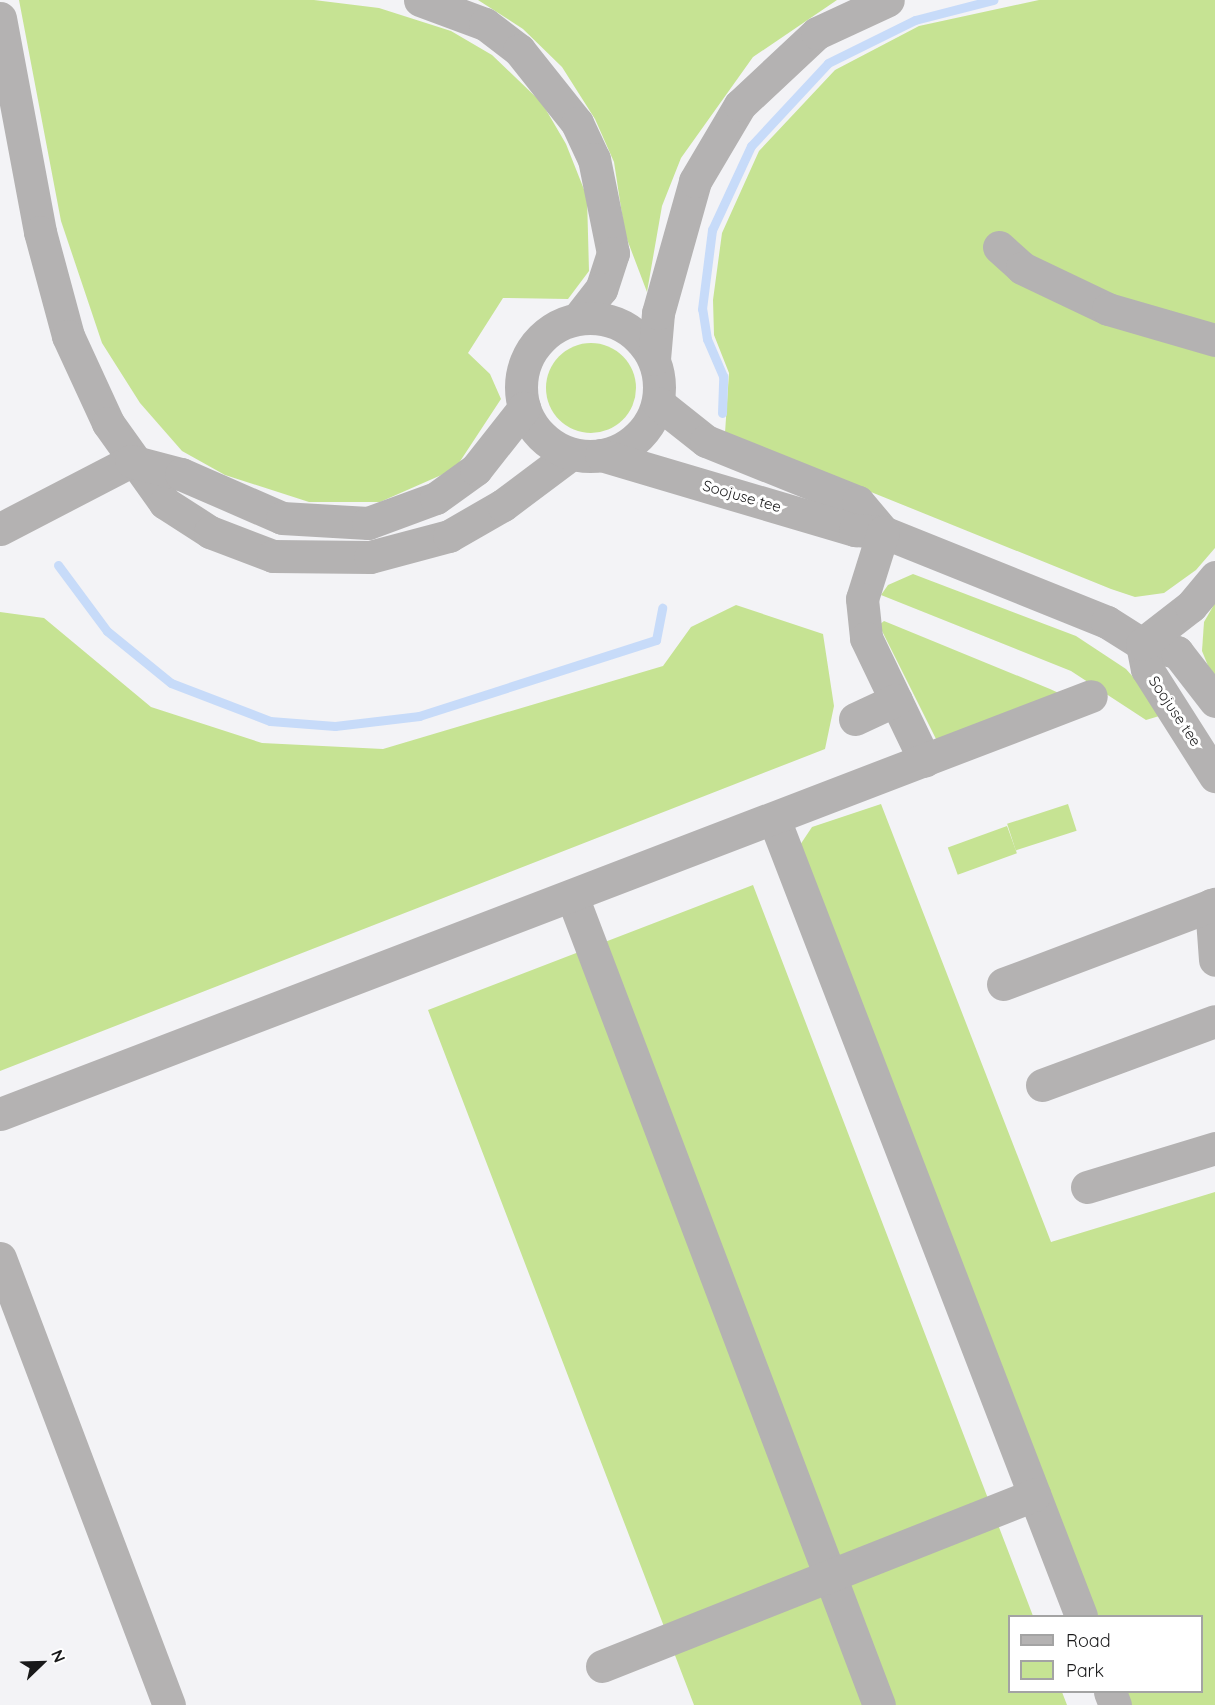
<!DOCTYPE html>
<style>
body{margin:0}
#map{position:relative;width:1215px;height:1705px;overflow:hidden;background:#f3f3f6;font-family:Quicksand,sans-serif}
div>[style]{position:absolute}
.green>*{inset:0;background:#c6e393;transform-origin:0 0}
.round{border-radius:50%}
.stream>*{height:9px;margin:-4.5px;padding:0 4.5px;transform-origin:4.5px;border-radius:4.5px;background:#c7dbf9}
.minor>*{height:33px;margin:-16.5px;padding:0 16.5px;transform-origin:16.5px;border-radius:16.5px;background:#b4b2b2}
.minor>.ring{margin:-16.5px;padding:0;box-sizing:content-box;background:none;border:33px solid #b4b2b2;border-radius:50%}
span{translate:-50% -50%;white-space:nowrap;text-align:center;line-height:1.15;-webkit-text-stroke:6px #fff;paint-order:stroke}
.street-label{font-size:15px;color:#19191a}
.legend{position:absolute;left:1008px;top:1615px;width:195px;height:78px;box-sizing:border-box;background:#fff;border:2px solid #a3a3a3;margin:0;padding:8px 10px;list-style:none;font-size:18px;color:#19191a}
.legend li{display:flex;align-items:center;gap:12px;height:30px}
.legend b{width:30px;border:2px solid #a3a3a3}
.north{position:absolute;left:12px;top:1633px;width:60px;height:60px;-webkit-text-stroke:4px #fff;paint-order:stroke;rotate:67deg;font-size:16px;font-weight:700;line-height:24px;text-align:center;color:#19191a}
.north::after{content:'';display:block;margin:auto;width:21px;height:27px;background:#19191a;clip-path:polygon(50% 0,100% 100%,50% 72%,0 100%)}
</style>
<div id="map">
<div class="green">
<i style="clip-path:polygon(19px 0,314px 0,379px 8px,451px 31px,492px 55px,542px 103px,566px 144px,587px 197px,589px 271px,568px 299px,503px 298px,468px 353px,490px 374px,501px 399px,455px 469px,380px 502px,309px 502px,225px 475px,182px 451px,140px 403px,102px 343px,61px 221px)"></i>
<i style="clip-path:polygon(478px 0,837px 0,753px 57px,681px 158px,662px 206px,647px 292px,625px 234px,614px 162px,595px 119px,562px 67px,523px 29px)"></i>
<i style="clip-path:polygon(1039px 0,1215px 0,1215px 548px,1196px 570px,1164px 593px,1135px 597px,1111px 589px,725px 433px,729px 373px,714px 335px,713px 300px,722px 233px,759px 151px,835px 70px,919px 26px)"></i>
<i class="round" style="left:546px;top:343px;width:90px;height:90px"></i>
<i style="clip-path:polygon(913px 574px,1076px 636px,1126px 669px,1166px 714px,1146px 720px,1071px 671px,881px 595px,888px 585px)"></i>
<i style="clip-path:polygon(1215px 603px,1215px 683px,1202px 651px,1204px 622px)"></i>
<i style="clip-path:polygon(736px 605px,823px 634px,834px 706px,825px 749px,0 1071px,0 612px,44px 618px,151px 707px,262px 743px,383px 749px,663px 666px,691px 627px)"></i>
<i style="clip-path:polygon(884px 621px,1050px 689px,1063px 695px,941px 749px,879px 625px)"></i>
<i style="clip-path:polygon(881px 804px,1051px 1242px,1215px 1192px,1215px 1705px,1127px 1705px,1122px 1692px,1202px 1692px,1202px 1616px,1093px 1616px,798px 848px,812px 827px)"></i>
<i style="left:1068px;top:804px;width:28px;height:64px;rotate:72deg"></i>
<i style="left:1007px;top:826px;width:29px;height:63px;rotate:70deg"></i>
<i style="clip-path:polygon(753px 885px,1033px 1616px,1010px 1616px,1010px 1692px,1062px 1692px,1067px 1705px,694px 1705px,428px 1010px)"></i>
</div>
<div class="stream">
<i style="left:722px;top:413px;width:37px;rotate:-88deg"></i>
<i style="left:723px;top:376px;width:40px;rotate:-113.4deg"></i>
<i style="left:707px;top:339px;width:30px;rotate:-99deg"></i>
<i style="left:702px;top:309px;width:80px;rotate:-82.8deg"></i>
<i style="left:712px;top:230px;width:93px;rotate:-65.1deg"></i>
<i style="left:751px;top:146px;width:113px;rotate:-47.1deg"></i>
<i style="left:828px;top:63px;width:97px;rotate:-26.3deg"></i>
<i style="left:915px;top:20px;width:81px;rotate:-14.4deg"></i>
<i style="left:58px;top:565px;width:82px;rotate:53.4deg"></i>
<i style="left:107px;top:631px;width:82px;rotate:39.1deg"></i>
<i style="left:171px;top:683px;width:106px;rotate:21deg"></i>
<i style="left:270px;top:721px;width:65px;rotate:4.4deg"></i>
<i style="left:335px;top:726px;width:85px;rotate:-6.8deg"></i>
<i style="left:419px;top:716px;width:249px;rotate:-17.8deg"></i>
<i style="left:656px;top:640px;width:33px;rotate:-79deg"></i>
</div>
<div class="minor">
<i style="left:420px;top:0;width:69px;rotate:20.3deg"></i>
<i style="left:485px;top:24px;width:43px;rotate:37.4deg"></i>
<i style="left:519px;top:50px;width:93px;rotate:51.5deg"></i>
<i style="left:577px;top:123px;width:40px;rotate:65deg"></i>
<i style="left:594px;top:159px;width:96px;rotate:78.6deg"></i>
<i style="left:613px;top:253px;width:38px;rotate:108deg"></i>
<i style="left:601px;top:289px;width:37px;rotate:128deg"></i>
<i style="left:0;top:18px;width:218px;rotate:79.4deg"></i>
<i style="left:40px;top:232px;width:108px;rotate:74.9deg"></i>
<i style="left:68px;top:336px;width:96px;rotate:65.3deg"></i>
<i style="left:108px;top:423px;width:98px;rotate:54.5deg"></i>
<i style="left:165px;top:503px;width:54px;rotate:32.8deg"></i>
<i style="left:210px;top:532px;width:67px;rotate:20.9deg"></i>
<i style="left:273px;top:556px;width:97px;rotate:0.6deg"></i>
<i style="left:370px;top:557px;width:82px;rotate:-14.9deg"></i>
<i style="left:449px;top:536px;width:62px;rotate:-29.9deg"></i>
<i style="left:503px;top:505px;width:85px;rotate:-36.9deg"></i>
<i style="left:999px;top:247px;width:31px;rotate:42deg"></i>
<i style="left:1022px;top:268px;width:95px;rotate:25.5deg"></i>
<i style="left:1108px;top:309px;width:111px;rotate:16.2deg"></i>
<i class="ring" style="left:521px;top:318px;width:105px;height:105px"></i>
<i style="left:654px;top:359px;width:46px;rotate:-85deg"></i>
<i style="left:658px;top:313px;width:137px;rotate:-74.3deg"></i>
<i style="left:695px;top:181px;width:88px;rotate:-59.4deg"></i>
<i style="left:740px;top:105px;width:105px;rotate:-43.1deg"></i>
<i style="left:817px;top:33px;width:78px;rotate:-24.9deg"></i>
<i style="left:658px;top:403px;width:61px;rotate:38.4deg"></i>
<i style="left:706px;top:441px;width:164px;rotate:21.9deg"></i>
<i style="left:858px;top:502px;width:39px;rotate:50deg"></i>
<i style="left:601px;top:455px;width:265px;rotate:16.5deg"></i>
<i style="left:855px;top:530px;width:28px;rotate:4deg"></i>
<i style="left:883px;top:532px;width:241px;rotate:21.9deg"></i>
<i style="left:1107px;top:622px;width:41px;rotate:32.2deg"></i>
<i style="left:1142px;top:644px;width:36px;rotate:13deg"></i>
<i style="left:1177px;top:652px;width:62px;rotate:52.2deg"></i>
<i style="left:0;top:529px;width:148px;rotate:-27.4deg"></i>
<i style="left:131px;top:461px;width:52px;rotate:14.6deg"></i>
<i style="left:181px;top:474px;width:110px;rotate:23.5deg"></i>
<i style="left:282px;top:518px;width:86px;rotate:3.3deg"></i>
<i style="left:368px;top:523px;width:72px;rotate:-20.2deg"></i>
<i style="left:436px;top:498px;width:49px;rotate:-35.9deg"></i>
<i style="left:476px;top:469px;width:78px;rotate:-51.8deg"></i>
<i style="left:883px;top:532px;width:70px;rotate:107.4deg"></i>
<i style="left:862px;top:599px;width:39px;rotate:84deg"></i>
<i style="left:866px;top:638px;width:136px;rotate:64.4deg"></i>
<i style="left:1142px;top:644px;width:25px;rotate:79deg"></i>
<i style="left:1147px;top:669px;width:127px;rotate:57.6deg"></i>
<i style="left:1142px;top:644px;width:62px;rotate:-37.8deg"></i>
<i style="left:1191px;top:606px;width:38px;rotate:-50deg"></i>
<i style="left:855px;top:719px;width:45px;rotate:-24.9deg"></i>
<i style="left:774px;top:819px;width:854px;rotate:68.93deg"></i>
<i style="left:572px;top:896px;width:865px;rotate:69.22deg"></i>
<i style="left:1211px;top:905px;width:55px;rotate:85.8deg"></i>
<i style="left:1003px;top:984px;width:227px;rotate:-20.7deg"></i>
<i style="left:1042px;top:1085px;width:184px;rotate:-20.3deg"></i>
<i style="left:0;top:1114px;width:1168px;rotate:-20.96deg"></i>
<i style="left:1087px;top:1187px;width:134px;rotate:-16.9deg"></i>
<i style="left:0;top:1258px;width:478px;rotate:69.3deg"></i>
<i style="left:602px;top:1666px;width:465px;rotate:-21.6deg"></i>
<i style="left:1110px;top:1692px;width:14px;rotate:69deg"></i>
</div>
<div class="street-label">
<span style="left:742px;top:496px;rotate:16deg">Soojuse tee</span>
<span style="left:1175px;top:711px;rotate:56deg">Soojuse tee</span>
</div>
<ul class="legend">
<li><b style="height:8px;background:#b4b2b2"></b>Road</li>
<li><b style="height:16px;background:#c6e393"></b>Park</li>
</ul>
<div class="north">N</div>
</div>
